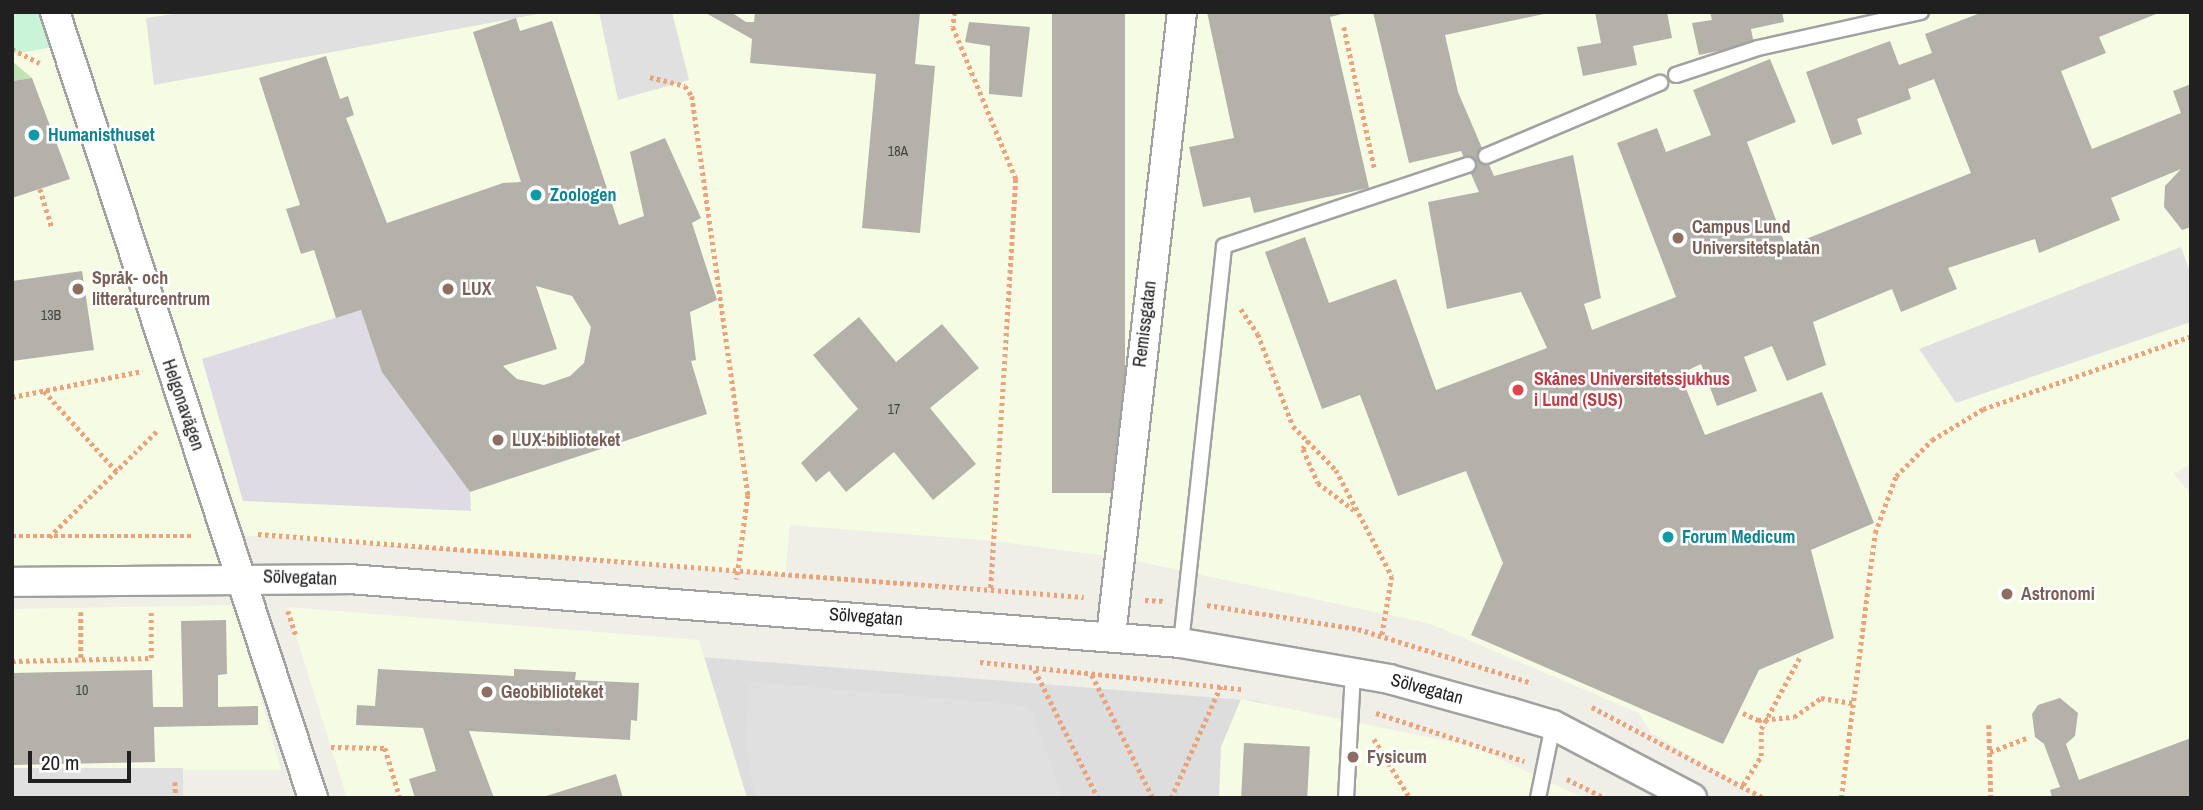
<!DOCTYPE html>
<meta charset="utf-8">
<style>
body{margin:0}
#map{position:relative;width:2203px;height:810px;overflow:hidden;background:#efeee7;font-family:"Archivo Narrow",sans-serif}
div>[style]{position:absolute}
.residential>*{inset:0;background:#ddd}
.education>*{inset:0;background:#f6fce3}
.grass>*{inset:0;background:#bfe3b3}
.park>*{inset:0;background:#c9f4d7}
.parking>*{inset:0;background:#e0e0e0;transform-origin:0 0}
.plaza>*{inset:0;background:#dedbe5}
.building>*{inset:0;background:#b4b1aa;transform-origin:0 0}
.path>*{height:4.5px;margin-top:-2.25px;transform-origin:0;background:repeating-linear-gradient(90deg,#eba37c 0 3.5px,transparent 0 7px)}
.roads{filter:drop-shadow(2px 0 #a1a1a1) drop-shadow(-2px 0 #a1a1a1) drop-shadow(0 2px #a1a1a1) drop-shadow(0 -2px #a1a1a1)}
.service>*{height:14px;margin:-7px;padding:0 7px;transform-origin:7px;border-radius:7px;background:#fff}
.minor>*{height:28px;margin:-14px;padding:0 14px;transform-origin:14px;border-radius:14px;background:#fff}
.dots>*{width:19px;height:19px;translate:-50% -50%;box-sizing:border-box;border:4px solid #fff;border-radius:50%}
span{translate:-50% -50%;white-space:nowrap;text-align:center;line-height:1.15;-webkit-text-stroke:5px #fff;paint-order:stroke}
.number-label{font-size:14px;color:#454442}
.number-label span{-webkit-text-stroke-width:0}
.culture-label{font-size:18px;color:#0d838f;font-weight:700}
.left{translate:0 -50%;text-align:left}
.education-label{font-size:18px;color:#785e54;font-weight:700}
.street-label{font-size:18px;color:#202020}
.health-label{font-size:18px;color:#be3a42;font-weight:700}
.frame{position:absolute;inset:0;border:14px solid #202020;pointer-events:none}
.scale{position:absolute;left:28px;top:751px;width:103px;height:32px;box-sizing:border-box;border:4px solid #202020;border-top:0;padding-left:9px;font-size:21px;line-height:24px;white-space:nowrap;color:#202020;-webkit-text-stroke:5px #fff;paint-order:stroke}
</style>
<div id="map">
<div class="residential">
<i style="clip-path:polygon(373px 631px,1257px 701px,1575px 798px,354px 798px)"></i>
</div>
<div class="education">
<i style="clip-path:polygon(55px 12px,2191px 12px,2191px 463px,2174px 474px,2191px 495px,2191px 798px,1764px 798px,1651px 733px,1639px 713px,1431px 624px,1122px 558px,993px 541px,790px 525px,785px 574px,226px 534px,244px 576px,12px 582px,12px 54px,64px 45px)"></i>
<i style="clip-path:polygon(235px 605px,281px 770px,12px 770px,12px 609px)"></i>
<i style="clip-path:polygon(287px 607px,699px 640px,747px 798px,347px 798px)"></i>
<i style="clip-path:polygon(1241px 699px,1472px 746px,1584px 798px,1219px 798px,1221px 747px)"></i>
</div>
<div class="grass">
<i style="clip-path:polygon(12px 61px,32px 78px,12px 81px)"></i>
</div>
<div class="park">
<i style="clip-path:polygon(12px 12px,55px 12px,64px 45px,12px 54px)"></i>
</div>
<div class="parking">
<i style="clip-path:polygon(188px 12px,549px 12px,154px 85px,146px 18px)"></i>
<i style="clip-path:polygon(599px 12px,672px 12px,689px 80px,618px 100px)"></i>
<i style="clip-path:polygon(2181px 247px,2191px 275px,2191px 322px,1956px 403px,1919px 349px)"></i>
<i style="clip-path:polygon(749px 682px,1030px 706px,1063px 798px,756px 798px,745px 745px)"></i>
<i style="left:183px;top:768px;width:30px;height:171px;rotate:90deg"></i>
</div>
<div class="plaza">
<i style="clip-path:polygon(361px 310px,470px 492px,471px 511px,243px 501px,202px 359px)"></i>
</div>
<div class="building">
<i style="clip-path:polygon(704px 12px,731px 12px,746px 22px,754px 22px,755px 12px,920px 12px,915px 64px,935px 66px,920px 233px,862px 228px,876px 74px,750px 63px,752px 39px)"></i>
<i style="left:1052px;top:12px;width:73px;height:481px"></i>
<i style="clip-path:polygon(1207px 12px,1350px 12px,1330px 17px,1369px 188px,1254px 213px,1250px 197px,1203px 207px,1189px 147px,1234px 138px)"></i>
<i style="clip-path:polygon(1373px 12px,1553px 12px,1445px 35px,1458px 92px,1494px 176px,1573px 155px,1601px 298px,1584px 304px,1592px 330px,1676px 297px,1617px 143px,1657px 128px,1666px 152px,1711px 135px,1693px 90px,1770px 59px,1796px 122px,1747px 142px,1786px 247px,1971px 173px,1934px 79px,1908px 89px,1911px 99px,1857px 119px,1862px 134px,1832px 145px,1806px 72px,1890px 41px,1899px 65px,1932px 53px,1925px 34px,1983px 12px,2161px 12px,2099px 37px,2106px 53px,2061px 71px,2092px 149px,2181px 113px,2173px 91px,2191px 84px,2191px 227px,2182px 230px,2164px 207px,2165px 186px,2181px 169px,2111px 198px,2120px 220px,2039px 253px,2035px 239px,1948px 268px,1957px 289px,1901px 312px,1892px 289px,1813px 322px,1826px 365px,1787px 381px,1772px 346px,1744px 357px,1757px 391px,1717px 406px,1701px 364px,1680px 374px,1705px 435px,1822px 392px,1874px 523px,1811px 550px,1834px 638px,1759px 670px,1723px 744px,1471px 635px,1503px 563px,1466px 471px,1398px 496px,1360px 395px,1322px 409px,1265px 252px,1305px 237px,1329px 303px,1396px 279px,1436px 390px,1547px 348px,1521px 292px,1447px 309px,1428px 202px,1479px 192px,1461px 151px,1409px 163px)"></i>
<i style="clip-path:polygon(1595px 12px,1667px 12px,1672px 38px,1633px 46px,1637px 65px,1583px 76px,1577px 47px,1601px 43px)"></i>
<i style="clip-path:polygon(1710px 12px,1782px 12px,1784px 22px,1751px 29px,1754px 44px,1699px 55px,1692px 23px,1712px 20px)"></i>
<i style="clip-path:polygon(evenodd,516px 18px,520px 31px,552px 21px,619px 225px,644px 216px,630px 152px,665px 138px,701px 218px,692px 223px,717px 300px,690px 312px,696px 360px,691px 361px,707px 414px,470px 492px,382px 372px,361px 310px,336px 318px,314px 250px,301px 254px,286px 209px,300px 205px,259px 78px,326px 56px,340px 99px,348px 96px,354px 115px,346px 118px,387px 223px,503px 183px,521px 182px,473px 32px,516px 18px,536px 286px,572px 296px,591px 327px,584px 363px,570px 376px,544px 385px,517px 379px,503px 366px,557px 349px,536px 286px)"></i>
<i style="clip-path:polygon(969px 22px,1030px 27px,1022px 97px,989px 94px,990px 46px,965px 42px)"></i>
<i style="clip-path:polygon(32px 78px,70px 179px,12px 198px,12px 81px)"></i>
<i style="clip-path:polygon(82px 271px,94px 350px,12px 361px,12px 281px)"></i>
<i style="clip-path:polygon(859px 317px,896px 362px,942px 324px,979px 368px,930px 408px,976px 464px,933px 500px,894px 452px,846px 492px,829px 471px,816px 482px,801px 463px,858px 409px,813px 355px)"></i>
<i style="clip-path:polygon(226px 620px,227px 674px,218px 675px,218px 707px,258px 706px,258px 725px,154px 727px,155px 762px,12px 765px,12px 673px,152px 670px,153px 707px,183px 707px,181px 621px)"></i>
<i style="clip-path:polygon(378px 669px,514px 676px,514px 669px,576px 672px,575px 680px,639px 683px,637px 721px,631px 720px,630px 740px,469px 731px,494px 798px,415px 798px,409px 779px,436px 771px,423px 728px,356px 725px,357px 705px,375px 706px)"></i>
<i style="clip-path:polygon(2060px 698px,2078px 713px,2075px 736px,2066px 744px,2079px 780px,2191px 738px,2191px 798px,2052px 798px,2050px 790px,2060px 787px,2044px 744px,2035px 737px,2032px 714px,2038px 705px)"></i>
<i style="left:1244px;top:743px;width:66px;height:55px;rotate:3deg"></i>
<i style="clip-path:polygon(616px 774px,623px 798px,543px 798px,543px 797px)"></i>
</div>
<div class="path">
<i style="left:955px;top:12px;width:15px;rotate:98deg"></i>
<i style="left:953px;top:27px;width:165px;rotate:67.5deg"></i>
<i style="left:1016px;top:179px;width:413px;rotate:93.5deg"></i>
<i style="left:1344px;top:27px;width:146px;rotate:77.8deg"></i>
<i style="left:12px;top:49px;width:31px;rotate:27deg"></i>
<i style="left:650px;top:77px;width:36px;rotate:14deg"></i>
<i style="left:685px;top:86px;width:12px;rotate:55deg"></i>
<i style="left:692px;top:96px;width:403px;rotate:82deg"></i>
<i style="left:748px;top:495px;width:85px;rotate:97.5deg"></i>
<i style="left:40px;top:189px;width:41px;rotate:72.9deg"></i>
<i style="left:1241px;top:309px;width:30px;rotate:56deg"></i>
<i style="left:1258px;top:334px;width:98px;rotate:69.2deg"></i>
<i style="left:1293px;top:426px;width:62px;rotate:45.7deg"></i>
<i style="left:1336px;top:470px;width:120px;rotate:62.2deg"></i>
<i style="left:1392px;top:576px;width:61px;rotate:99.5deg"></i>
<i style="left:44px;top:391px;width:110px;rotate:47.9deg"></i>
<i style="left:12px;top:397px;width:133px;rotate:-11.3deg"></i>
<i style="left:1309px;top:441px;width:10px;rotate:127deg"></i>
<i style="left:1303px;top:449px;width:37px;rotate:66deg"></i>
<i style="left:1318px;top:483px;width:45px;rotate:36.9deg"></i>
<i style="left:258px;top:534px;width:828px;rotate:4.36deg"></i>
<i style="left:12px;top:536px;width:182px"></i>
<i style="left:49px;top:537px;width:153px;rotate:-44.5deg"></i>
<i style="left:1145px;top:600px;width:19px;rotate:3deg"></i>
<i style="left:1207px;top:605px;width:153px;rotate:9deg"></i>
<i style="left:1358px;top:629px;width:182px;rotate:17.2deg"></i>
<i style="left:288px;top:611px;width:26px;rotate:72deg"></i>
<i style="left:81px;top:612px;width:47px;rotate:90deg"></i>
<i style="left:12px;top:661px;width:139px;rotate:-1.2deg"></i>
<i style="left:151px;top:658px;width:47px;rotate:-90deg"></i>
<i style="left:980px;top:662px;width:264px;rotate:5.9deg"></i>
<i style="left:1035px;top:670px;width:143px;rotate:63.8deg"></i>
<i style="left:1092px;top:675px;width:137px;rotate:63.6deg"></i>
<i style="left:1592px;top:707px;width:195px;rotate:27.9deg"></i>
<i style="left:1376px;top:713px;width:156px;rotate:18deg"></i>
<i style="left:1743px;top:713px;width:17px;rotate:25deg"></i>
<i style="left:1758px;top:720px;width:36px;rotate:-5deg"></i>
<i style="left:1794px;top:717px;width:33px;rotate:-35deg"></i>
<i style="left:1821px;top:698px;width:33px;rotate:9deg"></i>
<i style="left:1989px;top:725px;width:73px;rotate:88.4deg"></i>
<i style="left:1374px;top:739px;width:69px;rotate:58.6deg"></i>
<i style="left:331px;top:747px;width:54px;rotate:1.1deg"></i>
<i style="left:385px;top:748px;width:52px;rotate:73.3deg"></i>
<i style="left:1990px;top:752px;width:42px;rotate:-21deg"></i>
<i style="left:1567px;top:779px;width:42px;rotate:26.6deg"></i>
<i style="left:175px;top:782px;width:16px;rotate:86deg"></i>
<i style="left:1743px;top:785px;width:34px;rotate:-58deg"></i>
<i style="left:1761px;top:756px;width:27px;rotate:-90deg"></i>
<i style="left:1761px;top:729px;width:84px;rotate:-61.6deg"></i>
<i style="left:1171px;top:798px;width:126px;rotate:-66.1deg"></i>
<i style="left:1841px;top:798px;width:267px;rotate:-82.7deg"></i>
<i style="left:1875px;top:533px;width:61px;rotate:-69.8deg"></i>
<i style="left:1896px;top:476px;width:51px;rotate:-45deg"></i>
<i style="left:1932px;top:440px;width:60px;rotate:-31.3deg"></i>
<i style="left:1983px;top:409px;width:220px;rotate:-19.3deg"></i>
</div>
<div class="roads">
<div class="service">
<i style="left:1676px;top:75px;width:86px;rotate:-18.2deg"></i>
<i style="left:1758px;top:48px;width:167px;rotate:-12.5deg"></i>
<i style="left:1486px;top:156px;width:189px;rotate:-22.8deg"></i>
<i style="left:1181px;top:643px;width:399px;rotate:-83.8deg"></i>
<i style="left:1224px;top:246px;width:257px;rotate:-18.4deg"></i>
<i style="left:1346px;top:798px;width:126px;rotate:-86.8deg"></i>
<i style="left:1538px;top:798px;width:75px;rotate:-78.4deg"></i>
</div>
<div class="minor">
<i style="left:55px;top:12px;width:827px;rotate:71.83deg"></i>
<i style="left:12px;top:582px;width:337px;rotate:-0.5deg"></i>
<i style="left:349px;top:579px;width:834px;rotate:4.4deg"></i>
<i style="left:1181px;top:643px;width:211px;rotate:9.8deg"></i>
<i style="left:1389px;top:679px;width:124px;rotate:15.4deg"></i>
<i style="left:1509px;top:712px;width:46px;rotate:16.5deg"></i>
<i style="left:1553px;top:725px;width:157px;rotate:27.7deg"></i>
<i style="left:1111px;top:636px;width:628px;rotate:-83.51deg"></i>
</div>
</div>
<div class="dots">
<i style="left:34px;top:135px;background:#0f9aa8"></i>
<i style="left:536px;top:195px;background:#0f9aa8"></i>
<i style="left:1678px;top:238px;background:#8d6e63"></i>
<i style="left:78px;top:289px;background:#8d6e63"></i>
<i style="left:448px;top:289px;background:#8d6e63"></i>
<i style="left:1518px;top:390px;background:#e0444e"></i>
<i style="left:498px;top:440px;background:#8d6e63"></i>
<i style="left:1668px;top:537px;background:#0f9aa8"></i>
<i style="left:2007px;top:594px;background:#8d6e63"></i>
<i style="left:487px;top:692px;background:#8d6e63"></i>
<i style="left:1353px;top:757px;background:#8d6e63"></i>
</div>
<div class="number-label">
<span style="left:898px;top:151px">18A</span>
<span style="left:51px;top:315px">13B</span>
<span style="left:894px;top:409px">17</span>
<span style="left:82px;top:690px">10</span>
</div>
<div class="culture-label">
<span class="left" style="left:48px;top:135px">Humanisthuset</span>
<span class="left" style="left:550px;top:195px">Zoologen</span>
<span class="left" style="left:1682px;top:537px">Forum Medicum</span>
</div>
<div class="education-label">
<span class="left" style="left:1692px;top:238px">Campus Lund<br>Universitetsplatån</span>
<span class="left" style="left:92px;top:289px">Språk- och<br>litteraturcentrum</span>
<span class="left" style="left:462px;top:289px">LUX</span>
<span class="left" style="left:512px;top:440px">LUX-biblioteket</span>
<span class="left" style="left:2021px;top:594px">Astronomi</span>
<span class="left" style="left:501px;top:692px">Geobiblioteket</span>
<span class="left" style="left:1367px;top:757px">Fysicum</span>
</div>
<div class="street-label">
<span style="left:1145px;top:324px;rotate:-83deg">Remissgatan</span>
<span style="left:183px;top:405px;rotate:71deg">Helgonavägen</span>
<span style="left:300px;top:578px;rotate:2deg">Sölvegatan</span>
<span style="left:866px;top:617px;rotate:4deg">Sölvegatan</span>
<span style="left:1427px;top:689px;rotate:15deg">Sölvegatan</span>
</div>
<div class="health-label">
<span class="left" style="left:1534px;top:390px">Skånes Universitetssjukhus<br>i Lund (SUS)</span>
</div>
<div class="frame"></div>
<div class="scale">20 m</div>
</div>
